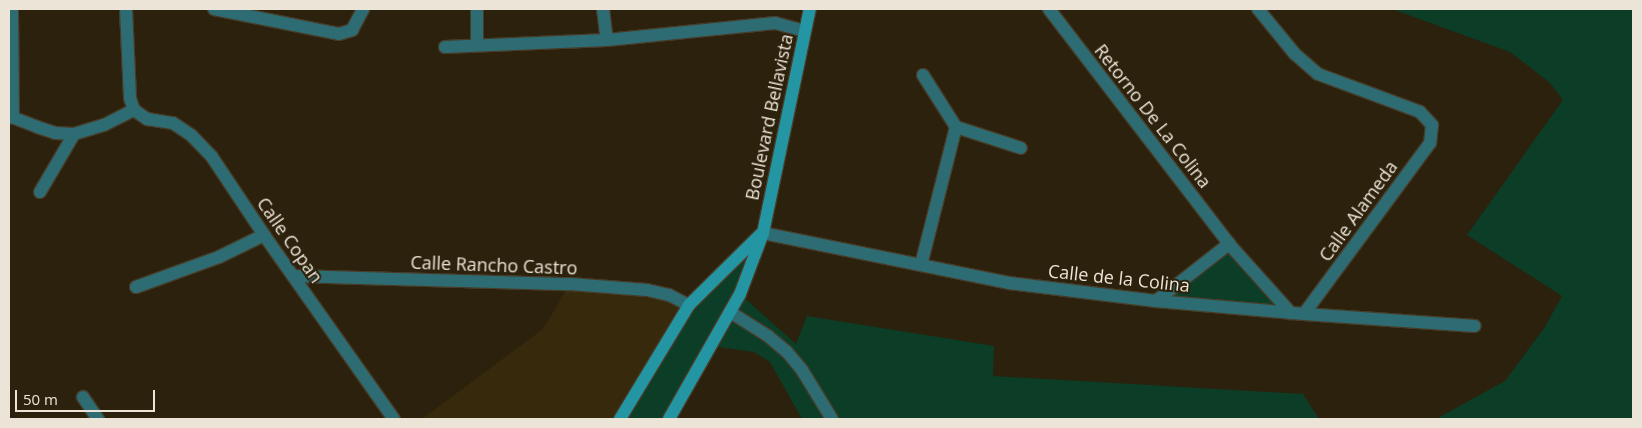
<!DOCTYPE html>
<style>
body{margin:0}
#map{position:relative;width:1642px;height:428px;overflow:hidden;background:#2c210c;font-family:"Open Sans",sans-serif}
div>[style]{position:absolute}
.built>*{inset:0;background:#37290c}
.green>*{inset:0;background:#0b3d27}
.roads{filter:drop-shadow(1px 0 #473c28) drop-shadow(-1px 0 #473c28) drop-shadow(0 1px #473c28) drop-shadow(0 -1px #473c28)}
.street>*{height:12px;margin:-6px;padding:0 6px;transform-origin:6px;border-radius:6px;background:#2e6c74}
.secondary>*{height:12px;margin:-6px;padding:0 6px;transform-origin:6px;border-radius:6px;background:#2495a2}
span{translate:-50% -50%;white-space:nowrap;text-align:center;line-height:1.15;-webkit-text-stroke:4px #2c210c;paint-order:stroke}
.street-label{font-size:18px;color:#ebe4d7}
.frame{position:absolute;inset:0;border:10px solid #ebe4d7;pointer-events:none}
.scale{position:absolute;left:15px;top:390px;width:140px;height:22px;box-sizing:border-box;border:2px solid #ebe4d7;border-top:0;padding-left:6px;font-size:15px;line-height:18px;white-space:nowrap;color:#ebe4d7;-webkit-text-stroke:4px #2c210c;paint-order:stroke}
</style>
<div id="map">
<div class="built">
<i style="clip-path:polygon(570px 284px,689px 305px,620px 419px,422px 419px,543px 329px)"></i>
</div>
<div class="green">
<i style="clip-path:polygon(1392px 9px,1633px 9px,1633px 419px,1436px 419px,1505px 381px,1545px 327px,1562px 296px,1467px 235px,1563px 100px,1549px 82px,1510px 52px)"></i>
<i style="clip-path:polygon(763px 233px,740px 294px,796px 344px,807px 316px,994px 346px,993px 376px,1303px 394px,1319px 419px,802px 419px,770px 362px,754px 352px,711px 346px,669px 419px,620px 419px,689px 305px)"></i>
<i style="clip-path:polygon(1229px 244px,1291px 313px,1156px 301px)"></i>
</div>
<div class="roads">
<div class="street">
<i style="left:12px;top:9px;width:109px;rotate:89.5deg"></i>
<i style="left:126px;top:9px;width:89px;rotate:87.4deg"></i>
<i style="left:130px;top:98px;width:13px;rotate:72deg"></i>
<i style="left:214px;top:9px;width:127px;rotate:11.3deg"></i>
<i style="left:339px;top:34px;width:14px;rotate:-17deg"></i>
<i style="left:352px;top:30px;width:24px;rotate:-62deg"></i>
<i style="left:477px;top:9px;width:36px;rotate:90deg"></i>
<i style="left:603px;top:9px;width:31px;rotate:83deg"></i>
<i style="left:1049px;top:9px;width:296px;rotate:52.5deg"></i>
<i style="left:1229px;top:244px;width:93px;rotate:48.1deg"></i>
<i style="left:1258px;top:9px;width:58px;rotate:50.6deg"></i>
<i style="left:1295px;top:54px;width:30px;rotate:41deg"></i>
<i style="left:1318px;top:74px;width:109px;rotate:20.4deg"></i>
<i style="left:1420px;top:112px;width:18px;rotate:47deg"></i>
<i style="left:1432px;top:125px;width:18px;rotate:96deg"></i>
<i style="left:1430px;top:143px;width:212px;rotate:126.4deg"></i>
<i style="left:445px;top:47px;width:162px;rotate:-2.5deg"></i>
<i style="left:607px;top:40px;width:169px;rotate:-5.8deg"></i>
<i style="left:775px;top:23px;width:31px;rotate:15deg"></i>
<i style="left:923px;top:75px;width:62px;rotate:57.6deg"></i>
<i style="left:956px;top:127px;width:68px;rotate:17.9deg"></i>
<i style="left:134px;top:110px;width:16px;rotate:35deg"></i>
<i style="left:147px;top:119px;width:26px;rotate:9deg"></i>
<i style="left:173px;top:123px;width:22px;rotate:34deg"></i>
<i style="left:191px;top:135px;width:30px;rotate:46deg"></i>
<i style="left:212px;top:157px;width:94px;rotate:56.3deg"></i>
<i style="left:264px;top:235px;width:225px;rotate:54.8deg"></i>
<i style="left:9px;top:116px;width:30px;rotate:21deg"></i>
<i style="left:37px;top:127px;width:19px;rotate:18deg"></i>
<i style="left:55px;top:133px;width:19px;rotate:3deg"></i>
<i style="left:74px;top:134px;width:31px;rotate:-17deg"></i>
<i style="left:104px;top:125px;width:34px;rotate:-27deg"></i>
<i style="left:40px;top:192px;width:67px;rotate:-59.6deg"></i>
<i style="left:763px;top:233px;width:251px;rotate:11.5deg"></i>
<i style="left:1009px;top:283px;width:148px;rotate:7deg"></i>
<i style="left:1156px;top:301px;width:149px;rotate:5deg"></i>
<i style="left:1304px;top:314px;width:171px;rotate:4deg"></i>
<i style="left:921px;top:265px;width:142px;rotate:-75.8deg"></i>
<i style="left:294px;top:276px;width:276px;rotate:1.7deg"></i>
<i style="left:570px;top:284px;width:77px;rotate:4.5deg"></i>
<i style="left:647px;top:290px;width:23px;rotate:13deg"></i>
<i style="left:669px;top:295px;width:22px;rotate:27deg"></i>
<i style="left:136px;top:287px;width:88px;rotate:-19.9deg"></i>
<i style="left:219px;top:257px;width:50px;rotate:-26.1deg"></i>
<i style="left:1156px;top:301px;width:93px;rotate:-38deg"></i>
<i style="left:730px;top:312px;width:45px;rotate:32.3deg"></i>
<i style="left:768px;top:336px;width:25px;rotate:40deg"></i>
<i style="left:787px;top:352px;width:23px;rotate:50deg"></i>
<i style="left:802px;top:370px;width:57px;rotate:58.5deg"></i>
<i style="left:83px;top:397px;width:27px;rotate:56deg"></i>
</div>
<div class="secondary">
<i style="left:620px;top:419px;width:133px;rotate:-58.8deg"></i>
<i style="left:689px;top:305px;width:101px;rotate:-44.6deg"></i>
<i style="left:669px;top:419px;width:144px;rotate:-60.4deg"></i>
<i style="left:740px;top:294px;width:65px;rotate:-69.3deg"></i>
<i style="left:763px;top:233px;width:229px;rotate:-78.2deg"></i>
</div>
</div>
<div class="street-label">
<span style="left:1153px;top:116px;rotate:52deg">Retorno De La Colina</span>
<span style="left:769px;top:117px;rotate:-78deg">Boulevard Bellavista</span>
<span style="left:1358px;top:211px;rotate:-54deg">Calle Alameda</span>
<span style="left:290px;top:240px;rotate:55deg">Calle Copan</span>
<span style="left:494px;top:265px;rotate:2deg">Calle Rancho Castro</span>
<span style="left:1119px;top:278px;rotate:6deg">Calle de la Colina</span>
</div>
<div class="frame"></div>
<div class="scale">50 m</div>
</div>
